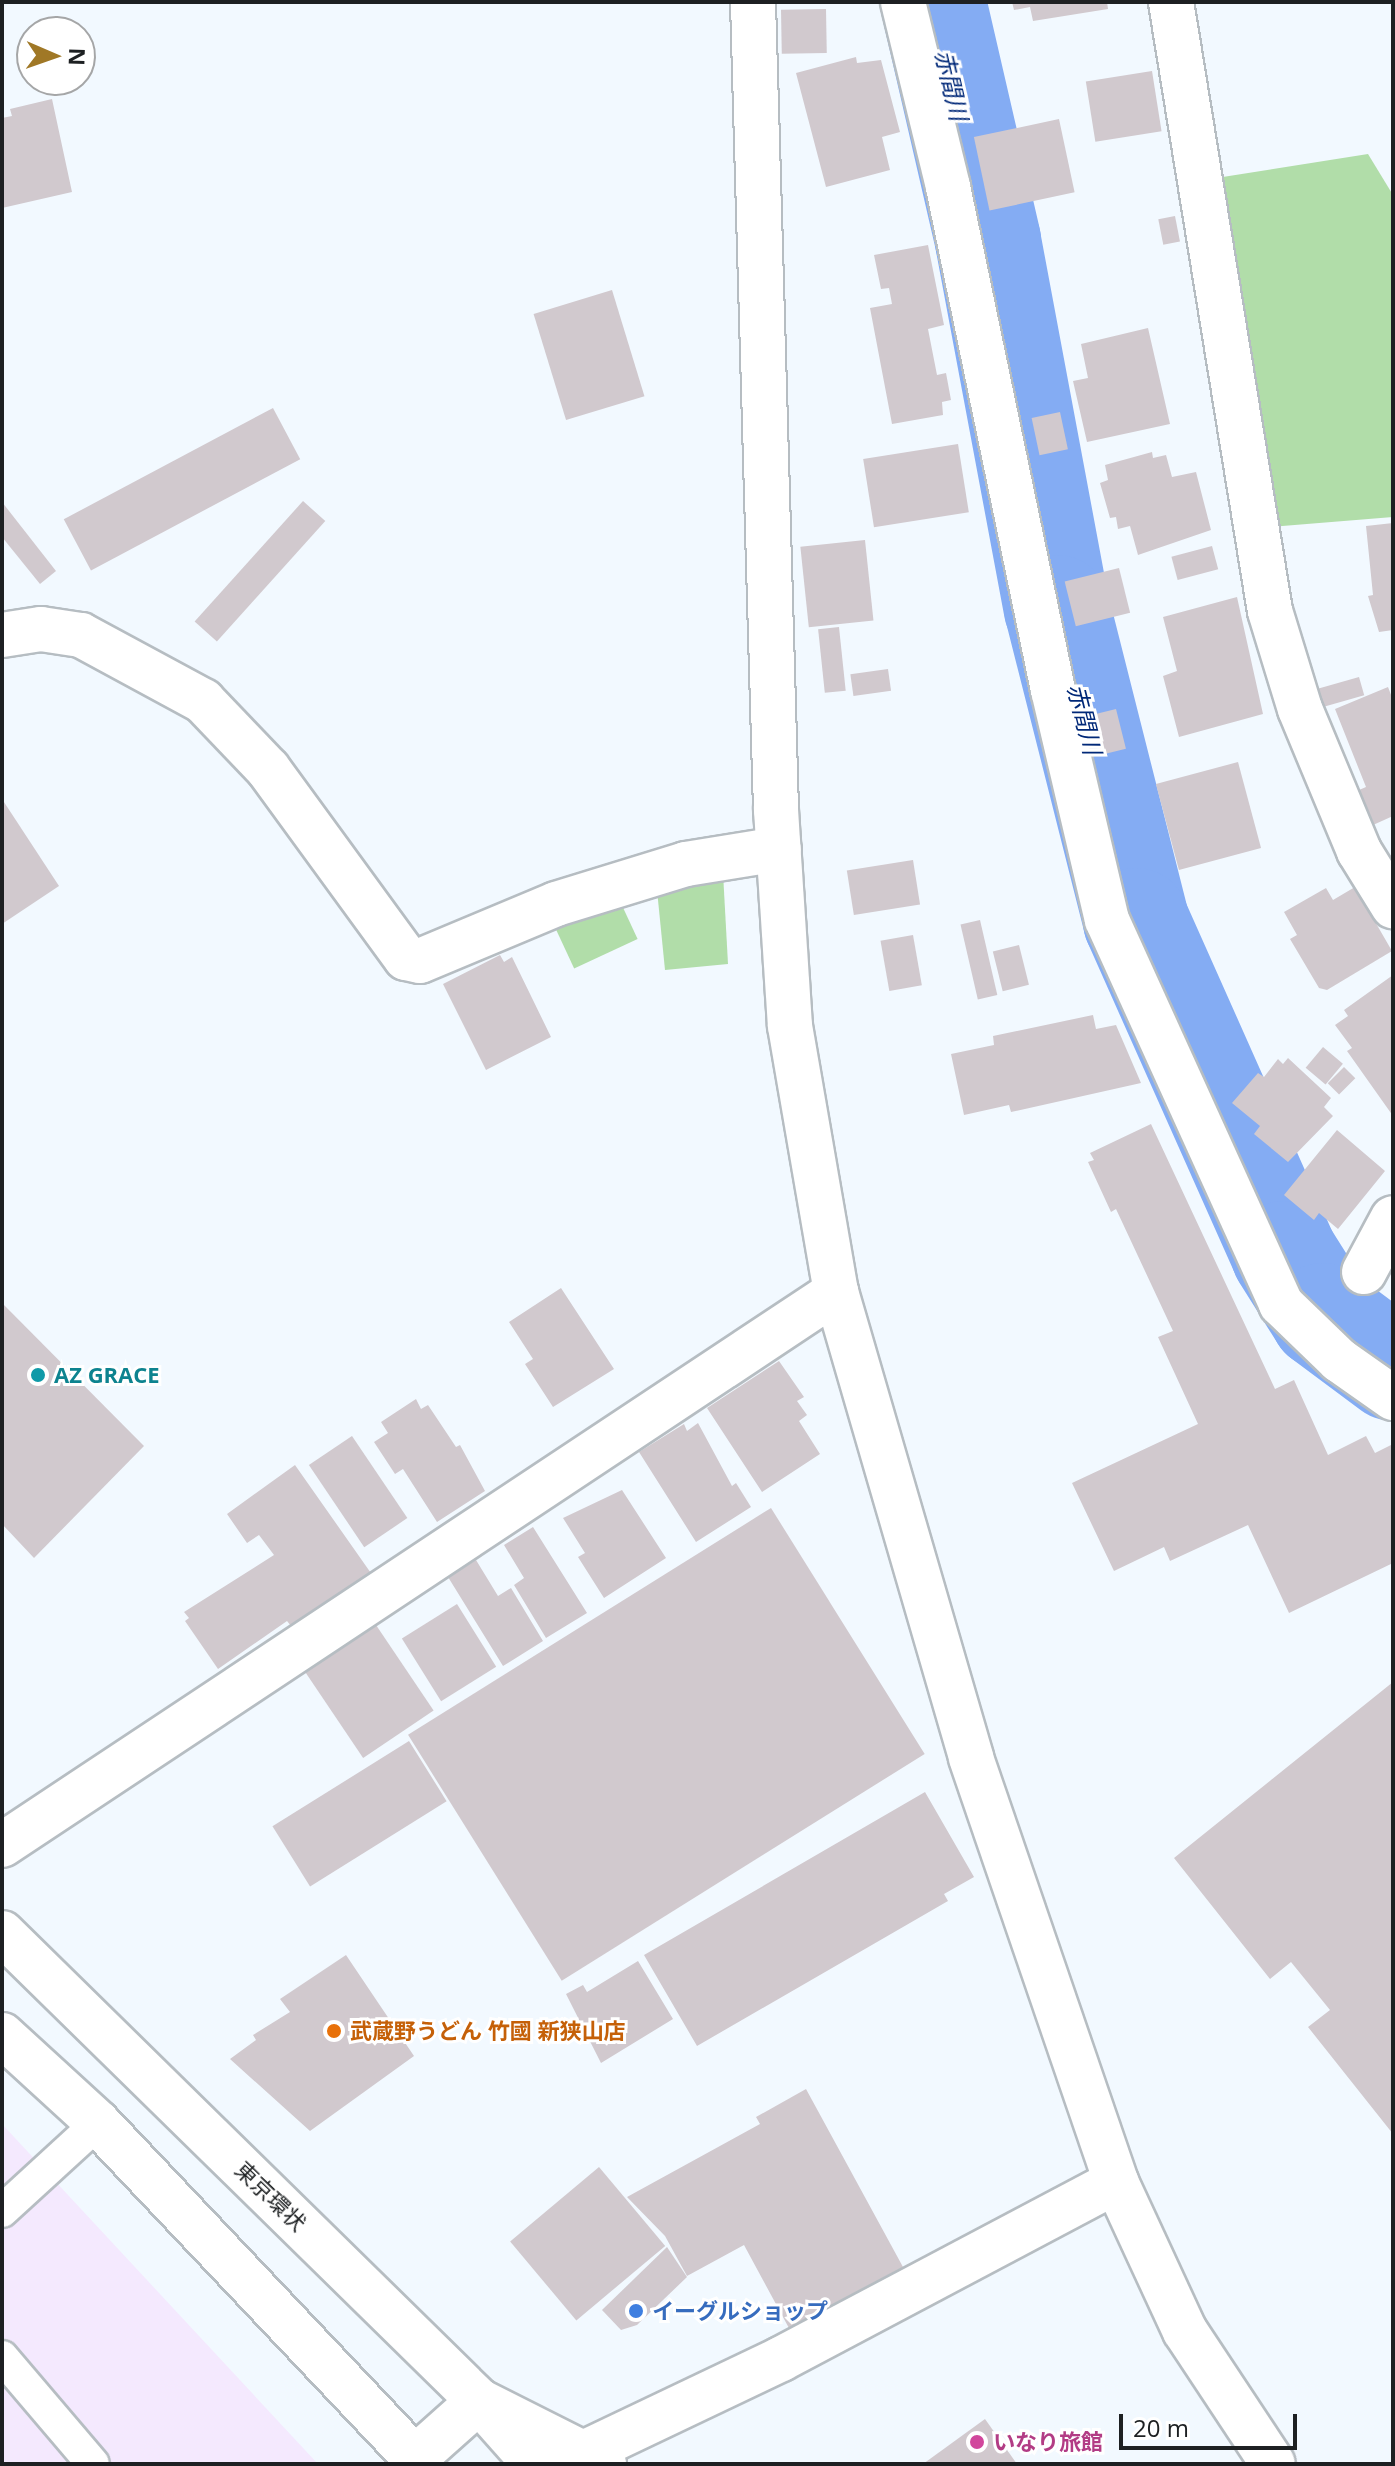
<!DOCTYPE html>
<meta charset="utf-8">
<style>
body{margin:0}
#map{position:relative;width:1395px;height:2466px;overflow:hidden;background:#f2f9ff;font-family:"Open Sans","Noto Sans JP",sans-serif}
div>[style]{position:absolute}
.industrial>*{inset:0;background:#f4e9fe}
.green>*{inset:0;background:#b1dda9;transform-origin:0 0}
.river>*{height:106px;margin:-53px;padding:0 53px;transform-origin:53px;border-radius:53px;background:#84acf3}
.building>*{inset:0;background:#d1c9ce;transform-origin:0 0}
.roads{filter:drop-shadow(2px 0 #b6bdc2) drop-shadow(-2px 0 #b6bdc2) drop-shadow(0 2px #b6bdc2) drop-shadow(0 -2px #b6bdc2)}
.service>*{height:32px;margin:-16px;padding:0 16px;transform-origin:16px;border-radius:16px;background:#fff}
.minor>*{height:44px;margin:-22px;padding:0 22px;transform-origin:22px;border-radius:22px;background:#fff}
.tertiary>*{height:44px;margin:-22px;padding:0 22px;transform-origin:22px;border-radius:22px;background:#fff}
.trunk>*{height:44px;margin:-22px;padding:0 22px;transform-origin:22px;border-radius:22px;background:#fff}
.dots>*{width:22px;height:22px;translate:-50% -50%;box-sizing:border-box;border:4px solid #fff;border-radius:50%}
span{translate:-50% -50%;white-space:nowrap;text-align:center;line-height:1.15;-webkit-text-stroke:6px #fff;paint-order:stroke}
.culture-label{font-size:22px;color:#0d838f;font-weight:700}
.left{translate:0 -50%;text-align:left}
.food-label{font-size:22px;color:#c56008;font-weight:700}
.street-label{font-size:22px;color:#1d2022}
.shop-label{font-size:22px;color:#366cbe;font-weight:700}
.hotel-label{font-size:22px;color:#b23c85;font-weight:700}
.water-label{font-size:24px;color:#002878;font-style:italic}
.frame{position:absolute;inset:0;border:4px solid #1d2022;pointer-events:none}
.north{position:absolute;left:16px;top:16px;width:80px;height:80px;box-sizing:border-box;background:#fff;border:2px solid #a5a6a7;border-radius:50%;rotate:92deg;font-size:22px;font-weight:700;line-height:32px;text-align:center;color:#1d2022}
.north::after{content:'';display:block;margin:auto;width:28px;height:36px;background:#a07826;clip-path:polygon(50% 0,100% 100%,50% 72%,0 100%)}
.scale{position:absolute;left:1119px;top:2414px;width:178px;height:36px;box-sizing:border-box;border:4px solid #1d2022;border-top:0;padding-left:10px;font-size:24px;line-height:28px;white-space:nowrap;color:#1d2022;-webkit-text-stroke:6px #fff;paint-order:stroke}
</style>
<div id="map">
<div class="industrial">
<i style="clip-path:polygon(2px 2124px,318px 2464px,2px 2464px)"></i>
</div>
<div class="green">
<i style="clip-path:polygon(1368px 154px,1393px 195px,1393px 517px,1269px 527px,1210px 179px)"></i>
<i style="clip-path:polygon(723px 873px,728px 964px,665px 970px,657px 890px)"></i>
<i style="left:619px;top:899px;width:44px;height:70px;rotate:65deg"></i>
</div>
<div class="river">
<i style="left:933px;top:2px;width:245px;rotate:77deg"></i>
<i style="left:988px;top:241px;width:373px;rotate:79.4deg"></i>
<i style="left:1057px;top:608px;width:323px;rotate:75.8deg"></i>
<i style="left:1136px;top:921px;width:364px;rotate:66deg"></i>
<i style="left:1284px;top:1254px;width:73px;rotate:57.8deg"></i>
<i style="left:1323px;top:1316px;width:87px;rotate:36.6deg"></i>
</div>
<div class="building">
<i style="clip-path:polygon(1012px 2px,1107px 2px,1108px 9px,1033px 21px,1030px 7px,1014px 10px)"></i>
<i style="left:826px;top:9px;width:44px;height:45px;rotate:89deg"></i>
<i style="clip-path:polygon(856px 57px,857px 63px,881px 60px,900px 132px,882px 137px,890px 170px,826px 187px,796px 73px)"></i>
<i style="left:1152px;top:71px;width:61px;height:67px;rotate:81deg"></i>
<i style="clip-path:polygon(52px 99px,72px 192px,2px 208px,2px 118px,12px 116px,10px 109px)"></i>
<i style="left:1059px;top:119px;width:75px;height:87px;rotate:78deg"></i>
<i style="left:1175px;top:216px;width:26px;height:17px;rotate:79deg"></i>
<i style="clip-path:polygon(928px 245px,944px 325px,928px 329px,937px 375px,946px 373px,951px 400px,942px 402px,943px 415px,892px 424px,870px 308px,892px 304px,889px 288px,881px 289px,874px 255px)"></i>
<i style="left:612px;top:290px;width:111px;height:82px;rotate:73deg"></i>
<i style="clip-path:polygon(1148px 328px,1170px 424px,1087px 442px,1073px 381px,1088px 378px,1081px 344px)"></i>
<i style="left:273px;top:408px;width:58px;height:237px;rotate:62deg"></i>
<i style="left:1060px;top:412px;width:38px;height:29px;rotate:78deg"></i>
<i style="left:958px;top:444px;width:69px;height:96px;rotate:81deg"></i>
<i style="clip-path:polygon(1152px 452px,1153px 458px,1166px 455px,1172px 477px,1196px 472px,1211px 530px,1138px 555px,1130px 526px,1118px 529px,1116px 517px,1110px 518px,1100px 483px,1108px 480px,1105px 465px)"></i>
<i style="left:303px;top:501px;width:30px;height:162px;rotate:42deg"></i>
<i style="clip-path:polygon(2px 502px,56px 571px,40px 584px,2px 537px)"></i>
<i style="clip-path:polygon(1393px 523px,1393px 630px,1379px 632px,1368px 596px,1373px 595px,1366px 526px)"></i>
<i style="left:865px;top:540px;width:81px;height:65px;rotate:84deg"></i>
<i style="left:1212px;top:546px;width:24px;height:42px;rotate:75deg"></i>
<i style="left:1119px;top:568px;width:46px;height:56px;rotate:76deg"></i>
<i style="clip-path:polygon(1237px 597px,1263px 714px,1179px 737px,1163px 676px,1177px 671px,1163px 617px)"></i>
<i style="left:839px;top:627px;width:64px;height:21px;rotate:84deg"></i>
<i style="left:888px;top:669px;width:22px;height:38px;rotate:82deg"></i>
<i style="left:1359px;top:677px;width:19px;height:42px;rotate:74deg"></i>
<i style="clip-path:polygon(1388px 687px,1393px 700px,1393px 816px,1373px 825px,1359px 790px,1366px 787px,1335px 709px)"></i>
<i style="left:1116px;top:709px;width:41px;height:22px;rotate:76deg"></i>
<i style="left:1238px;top:762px;width:89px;height:85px;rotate:75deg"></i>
<i style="clip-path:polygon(2px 799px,59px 886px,2px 924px)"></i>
<i style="left:913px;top:860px;width:45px;height:67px;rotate:81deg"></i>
<i style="clip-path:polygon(1355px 887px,1392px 951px,1327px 990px,1319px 988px,1290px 939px,1297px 935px,1284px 912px,1326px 888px,1333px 900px)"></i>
<i style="left:980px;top:920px;width:77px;height:20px;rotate:77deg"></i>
<i style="left:913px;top:935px;width:51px;height:33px;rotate:80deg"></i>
<i style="left:1019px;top:945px;width:41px;height:27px;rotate:76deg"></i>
<i style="clip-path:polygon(500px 955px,504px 962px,512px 957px,551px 1037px,486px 1070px,443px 984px)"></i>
<i style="clip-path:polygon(1393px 975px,1393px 1116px,1347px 1051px,1352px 1048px,1335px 1025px,1348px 1016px,1344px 1010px)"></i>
<i style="clip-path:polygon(1093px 1015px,1096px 1029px,1116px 1025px,1141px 1083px,1011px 1112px,1009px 1105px,964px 1115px,951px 1054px,994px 1045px,993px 1036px)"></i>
<i style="left:1323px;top:1047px;width:26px;height:27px;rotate:40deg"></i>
<i style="clip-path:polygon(1288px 1058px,1331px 1098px,1324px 1107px,1333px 1116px,1288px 1162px,1254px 1134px,1260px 1126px,1232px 1103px,1258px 1073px,1264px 1077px,1278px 1059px,1283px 1064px)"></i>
<i style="left:1344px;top:1067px;width:16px;height:23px;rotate:45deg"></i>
<i style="clip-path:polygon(1151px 1124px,1275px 1389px,1294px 1380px,1328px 1455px,1366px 1436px,1375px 1453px,1391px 1445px,1393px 1449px,1393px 1563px,1289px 1613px,1248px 1525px,1170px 1561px,1164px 1547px,1114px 1571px,1072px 1483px,1198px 1424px,1158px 1337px,1173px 1331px,1116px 1209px,1111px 1212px,1088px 1162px,1094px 1160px,1090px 1153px)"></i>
<i style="clip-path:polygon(1337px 1130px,1385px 1171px,1338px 1229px,1319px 1213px,1314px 1220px,1284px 1195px)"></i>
<i style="clip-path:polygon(561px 1288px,614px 1369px,553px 1407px,525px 1364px,533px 1359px,509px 1322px)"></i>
<i style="clip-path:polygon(2px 1303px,144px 1446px,34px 1558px,2px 1524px)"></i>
<i style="clip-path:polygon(779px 1361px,804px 1397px,797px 1401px,807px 1415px,799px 1421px,820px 1454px,762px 1492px,707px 1408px)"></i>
<i style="clip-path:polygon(416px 1399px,421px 1409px,428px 1405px,456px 1447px,460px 1445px,485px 1491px,437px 1522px,403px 1469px,395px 1474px,374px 1442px,388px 1433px,381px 1422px)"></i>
<i style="clip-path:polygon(698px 1423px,732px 1486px,736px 1483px,751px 1507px,696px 1542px,639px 1452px,684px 1424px,687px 1431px)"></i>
<i style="left:352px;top:1436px;width:99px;height:52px;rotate:56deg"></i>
<i style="clip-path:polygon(295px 1465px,373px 1576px,295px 1631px,287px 1621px,218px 1669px,185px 1621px,189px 1618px,184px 1612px,274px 1555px,259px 1535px,247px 1543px,227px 1514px)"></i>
<i style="clip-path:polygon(622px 1490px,666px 1558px,604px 1598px,578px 1557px,585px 1553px,563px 1518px)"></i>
<i style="left:771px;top:1508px;width:290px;height:428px;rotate:58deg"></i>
<i style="clip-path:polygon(533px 1527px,587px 1613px,546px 1638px,514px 1585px,524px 1578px,504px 1545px)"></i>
<i style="clip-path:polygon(476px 1560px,498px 1596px,511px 1588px,543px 1641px,503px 1666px,448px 1577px)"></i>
<i style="left:457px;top:1604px;width:74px;height:65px;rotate:58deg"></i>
<i style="left:376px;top:1625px;width:103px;height:85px;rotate:56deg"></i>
<i style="clip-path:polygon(1393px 1682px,1393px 2134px,1308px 2027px,1330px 2010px,1291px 1962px,1270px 1979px,1174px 1858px)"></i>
<i style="left:409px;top:1741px;width:71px;height:161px;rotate:58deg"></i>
<i style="clip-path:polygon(925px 1792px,974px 1877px,944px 1894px,948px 1901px,697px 2046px,644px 1955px)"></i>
<i style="clip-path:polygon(346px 1955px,414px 2056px,310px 2131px,230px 2059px,256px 2040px,253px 2035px,290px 2012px,280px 1999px)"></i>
<i style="clip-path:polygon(638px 1961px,673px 2019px,601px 2063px,566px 1994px,583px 1985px,587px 1992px)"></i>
<i style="clip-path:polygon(806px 2089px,903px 2267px,790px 2330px,744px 2245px,687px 2276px,665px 2236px,627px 2197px,760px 2124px,756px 2117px)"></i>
<i style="left:599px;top:2167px;width:103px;height:116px;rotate:50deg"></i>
<i style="clip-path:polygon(667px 2247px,687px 2277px,637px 2325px,621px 2330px,602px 2310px)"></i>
<i style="clip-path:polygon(985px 2419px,1017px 2464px,923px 2464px)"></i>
</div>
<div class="roads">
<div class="service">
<i style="left:2px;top:2211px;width:130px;rotate:-42.5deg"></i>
<i style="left:2px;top:2357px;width:140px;rotate:49.6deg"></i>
</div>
<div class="minor">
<i style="left:753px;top:2px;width:808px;rotate:88.37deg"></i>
<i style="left:776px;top:810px;width:216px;rotate:86.3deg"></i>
<i style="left:790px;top:1026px;width:270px;rotate:80.2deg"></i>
<i style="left:836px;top:1292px;width:485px;rotate:73.8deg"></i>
<i style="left:971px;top:1758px;width:448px;rotate:71.1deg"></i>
<i style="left:1116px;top:2182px;width:164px;rotate:65.2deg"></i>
<i style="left:1185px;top:2331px;width:159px;rotate:56.5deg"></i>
<i style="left:903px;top:2px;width:190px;rotate:76.3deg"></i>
<i style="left:948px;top:187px;width:514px;rotate:78.21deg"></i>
<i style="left:1053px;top:690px;width:236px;rotate:76.8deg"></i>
<i style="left:1107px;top:920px;width:422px;rotate:65.6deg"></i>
<i style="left:1281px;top:1304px;width:81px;rotate:44deg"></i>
<i style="left:1339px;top:1360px;width:66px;rotate:35.1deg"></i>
<i style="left:1171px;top:2px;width:617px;rotate:80.77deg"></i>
<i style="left:1270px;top:611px;width:102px;rotate:73deg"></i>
<i style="left:1300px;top:709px;width:154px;rotate:67.4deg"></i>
<i style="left:1359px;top:851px;width:65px;rotate:58.3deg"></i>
<i style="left:2px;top:635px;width:39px;rotate:-9deg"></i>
<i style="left:41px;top:629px;width:40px;rotate:8.5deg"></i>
<i style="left:81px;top:635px;width:139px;rotate:28.4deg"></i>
<i style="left:203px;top:701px;width:94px;rotate:46.3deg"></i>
<i style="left:268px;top:769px;width:234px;rotate:53.9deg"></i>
<i style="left:406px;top:958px;width:14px;rotate:12deg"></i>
<i style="left:420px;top:961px;width:147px;rotate:-22.7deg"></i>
<i style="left:556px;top:904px;width:136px;rotate:-17.1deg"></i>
<i style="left:686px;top:864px;width:94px;rotate:-9.2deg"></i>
<i style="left:1364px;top:1272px;width:61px;rotate:-61.8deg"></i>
<i style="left:2px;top:1845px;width:1001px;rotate:-33.55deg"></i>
<i style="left:586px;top:2452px;width:216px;rotate:-25.5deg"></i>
<i style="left:781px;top:2359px;width:379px;rotate:-27.9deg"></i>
</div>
<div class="tertiary">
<i style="left:415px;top:2458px;width:86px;rotate:-41.7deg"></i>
<i style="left:479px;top:2401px;width:140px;rotate:26.7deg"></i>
</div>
<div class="trunk">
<i style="left:2px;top:1933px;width:668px;rotate:44.45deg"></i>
<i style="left:479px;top:2401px;width:84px;rotate:48.4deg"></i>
<i style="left:2px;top:2035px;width:130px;rotate:42.5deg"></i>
<i style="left:98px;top:2123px;width:470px;rotate:46.6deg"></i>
</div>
</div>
<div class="dots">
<i style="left:38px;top:1375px;background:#0f9aa8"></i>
<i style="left:334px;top:2031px;background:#e8710a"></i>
<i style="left:636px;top:2311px;background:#3f7fe0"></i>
<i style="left:977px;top:2442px;background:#d1479c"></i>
</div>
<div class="culture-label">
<span class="left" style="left:54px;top:1375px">AZ GRACE</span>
</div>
<div class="food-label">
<span class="left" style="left:350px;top:2031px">武蔵野うどん 竹國 新狭山店</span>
</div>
<div class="street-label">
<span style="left:271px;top:2196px;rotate:44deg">東京環状</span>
</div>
<div class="shop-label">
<span class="left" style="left:652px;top:2311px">イーグルショップ</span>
</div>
<div class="hotel-label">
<span class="left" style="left:993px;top:2442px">いなり旅館</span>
</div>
<div class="water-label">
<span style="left:952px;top:85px;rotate:77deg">赤間川</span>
<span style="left:1085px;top:719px;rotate:76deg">赤間川</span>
</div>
<div class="frame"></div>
<div class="north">N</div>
<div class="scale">20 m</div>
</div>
